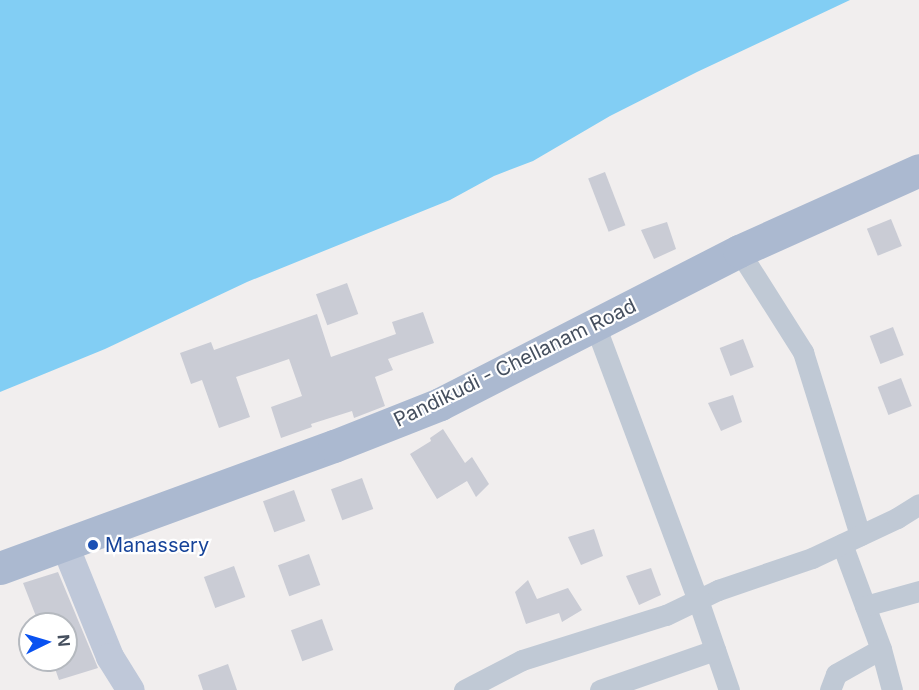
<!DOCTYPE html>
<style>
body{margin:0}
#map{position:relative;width:919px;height:690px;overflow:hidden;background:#f1eeee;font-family:Inter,sans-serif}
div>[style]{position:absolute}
.water>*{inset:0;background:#82cef4}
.building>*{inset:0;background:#caccd5;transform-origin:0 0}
.minor>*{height:21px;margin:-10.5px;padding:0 10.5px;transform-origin:10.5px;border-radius:10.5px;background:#c0c9d5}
.secondary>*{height:28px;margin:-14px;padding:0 14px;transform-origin:14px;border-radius:14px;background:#bfc8d9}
.primary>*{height:33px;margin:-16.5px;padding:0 16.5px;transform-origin:16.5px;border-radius:16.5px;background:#abb9d0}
.dots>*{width:16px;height:16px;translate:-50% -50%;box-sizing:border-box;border:3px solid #fff;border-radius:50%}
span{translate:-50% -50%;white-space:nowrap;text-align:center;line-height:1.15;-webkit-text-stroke:4.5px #fff;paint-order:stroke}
.street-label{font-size:20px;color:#454f5e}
.transit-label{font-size:20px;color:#164399}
.left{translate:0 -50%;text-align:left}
.north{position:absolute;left:18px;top:612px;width:60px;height:60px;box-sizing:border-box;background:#fff;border:2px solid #b5b9bf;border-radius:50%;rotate:85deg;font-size:16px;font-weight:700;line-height:24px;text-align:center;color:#454f5e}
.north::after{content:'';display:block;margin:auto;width:21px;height:27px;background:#0952f1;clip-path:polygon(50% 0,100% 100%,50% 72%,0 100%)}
</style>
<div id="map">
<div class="water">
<i style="clip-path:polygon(0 0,850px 0,697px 72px,610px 116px,533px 161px,494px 176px,450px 200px,247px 282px,105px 349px,0 392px)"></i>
</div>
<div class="building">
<i style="left:605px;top:172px;width:57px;height:18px;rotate:69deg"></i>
<i style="left:891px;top:219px;width:29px;height:26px;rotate:68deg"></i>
<i style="clip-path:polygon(667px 222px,676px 249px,654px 259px,641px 230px)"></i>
<i style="left:347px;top:283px;width:33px;height:33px;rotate:70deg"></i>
<i style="clip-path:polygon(423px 312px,434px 343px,388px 359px,393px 370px,375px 377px,385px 406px,354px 418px,352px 411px,311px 424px,312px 427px,281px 438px,271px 407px,302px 396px,289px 359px,236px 377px,250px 417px,219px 428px,202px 380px,191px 384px,180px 353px,211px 342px,214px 350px,317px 314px,331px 357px,396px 334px,392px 322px)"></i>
<i style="left:893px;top:327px;width:30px;height:25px;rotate:69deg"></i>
<i style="left:743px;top:339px;width:30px;height:25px;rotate:69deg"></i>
<i style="left:901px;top:378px;width:30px;height:25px;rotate:69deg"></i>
<i style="clip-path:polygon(733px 395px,742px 422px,721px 431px,708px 403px)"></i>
<i style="clip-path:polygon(443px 429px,465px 463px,472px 457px,489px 484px,476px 497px,467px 481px,437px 499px,410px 454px,431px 441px,430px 438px)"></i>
<i style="left:362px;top:478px;width:33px;height:33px;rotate:70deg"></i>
<i style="left:294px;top:490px;width:33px;height:33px;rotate:70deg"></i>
<i style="clip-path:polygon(594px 529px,603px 556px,581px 565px,568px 537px)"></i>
<i style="left:309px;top:554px;width:33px;height:33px;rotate:70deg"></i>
<i style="left:234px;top:566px;width:33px;height:32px;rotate:70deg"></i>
<i style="clip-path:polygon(651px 568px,661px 595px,639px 605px,626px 576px)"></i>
<i style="clip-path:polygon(58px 572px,98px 668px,59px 680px,52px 660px,66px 660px,66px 624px,39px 624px,23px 583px)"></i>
<i style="clip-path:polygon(528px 580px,537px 599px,568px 588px,582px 610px,562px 622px,559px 613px,526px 624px,515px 592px)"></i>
<i style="left:322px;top:619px;width:33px;height:33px;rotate:70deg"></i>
<i style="clip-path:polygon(228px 664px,237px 690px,203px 690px,198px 675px)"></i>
</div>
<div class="minor">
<i style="left:739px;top:251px;width:120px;rotate:57.6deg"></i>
<i style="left:803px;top:352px;width:192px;rotate:72.7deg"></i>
<i style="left:595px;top:325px;width:294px;rotate:69.5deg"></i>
<i style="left:698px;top:600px;width:95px;rotate:71deg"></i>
<i style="left:842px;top:544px;width:112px;rotate:69.6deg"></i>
<i style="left:881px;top:649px;width:42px;rotate:75deg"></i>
<i style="left:865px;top:606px;width:56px;rotate:-15.5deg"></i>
<i style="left:464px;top:690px;width:65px;rotate:-27.3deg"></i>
<i style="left:522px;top:660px;width:151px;rotate:-17.4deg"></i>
<i style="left:666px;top:615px;width:58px;rotate:-25.7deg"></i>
<i style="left:718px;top:590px;width:99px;rotate:-18.8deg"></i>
<i style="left:812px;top:558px;width:94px;rotate:-25.2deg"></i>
<i style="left:897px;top:518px;width:26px;rotate:-32deg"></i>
<i style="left:600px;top:690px;width:122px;rotate:-19.2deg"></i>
<i style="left:830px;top:690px;width:17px;rotate:-69deg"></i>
<i style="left:836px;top:674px;width:51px;rotate:-29.1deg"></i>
</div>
<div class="secondary">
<i style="left:64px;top:543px;width:123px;rotate:68deg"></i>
<i style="left:110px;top:657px;width:39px;rotate:58deg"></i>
</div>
<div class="primary">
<i style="left:0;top:568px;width:356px;rotate:-20.1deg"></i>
<i style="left:334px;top:446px;width:114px;rotate:-21.6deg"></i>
<i style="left:440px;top:404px;width:336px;rotate:-27.1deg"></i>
<i style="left:739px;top:251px;width:197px;rotate:-24.2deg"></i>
</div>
<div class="dots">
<i style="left:93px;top:545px;background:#1a4fb4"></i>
</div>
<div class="street-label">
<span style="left:515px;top:363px;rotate:-26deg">Pandikudi - Chellanam Road</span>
</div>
<div class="transit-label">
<span class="left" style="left:105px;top:545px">Manassery</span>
</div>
<div class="north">N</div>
</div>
